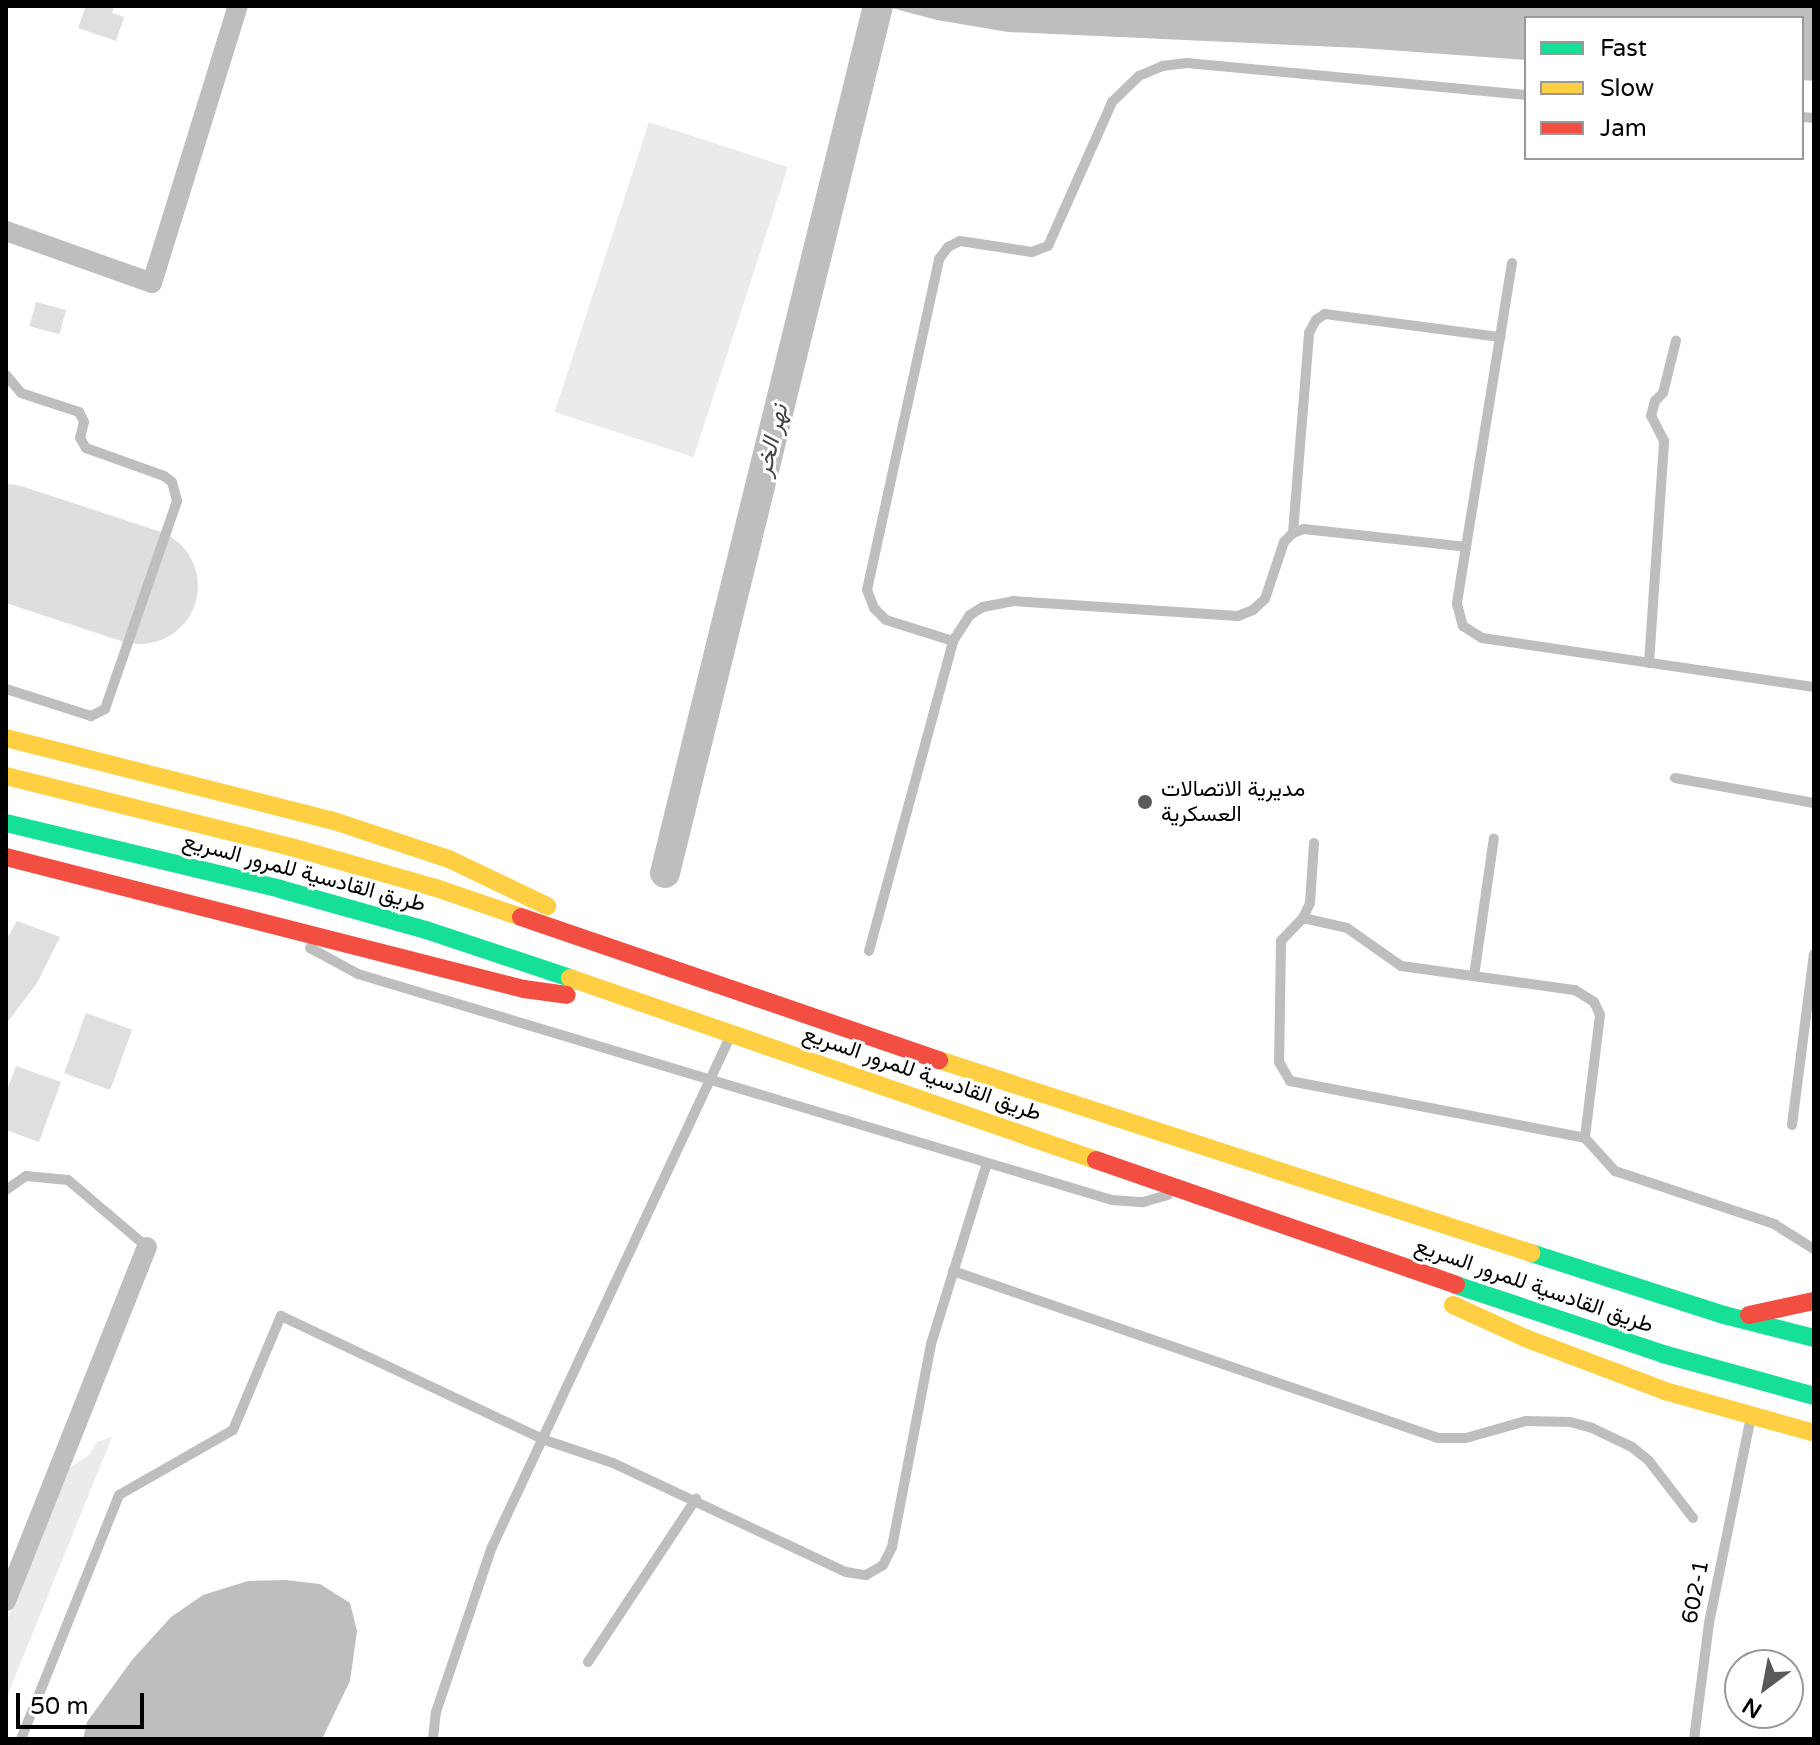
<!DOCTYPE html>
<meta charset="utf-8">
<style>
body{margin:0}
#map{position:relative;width:1820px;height:1745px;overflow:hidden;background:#fff;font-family:"Varela Round",Vazirmatn,sans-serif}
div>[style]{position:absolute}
.green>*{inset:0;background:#ebebeb;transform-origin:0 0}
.water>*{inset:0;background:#bebebe}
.river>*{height:30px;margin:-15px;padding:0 15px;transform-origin:15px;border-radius:15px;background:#bebebe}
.runway>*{height:116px;margin:-58px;padding:0 58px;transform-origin:58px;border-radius:58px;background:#dedede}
.building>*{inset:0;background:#dfdfdf;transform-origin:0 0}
.lane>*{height:10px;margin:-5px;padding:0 5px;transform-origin:5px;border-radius:5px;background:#bebebe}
.street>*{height:20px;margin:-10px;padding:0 10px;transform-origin:10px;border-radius:10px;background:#bebebe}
.fast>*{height:18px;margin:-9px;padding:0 9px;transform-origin:9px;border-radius:9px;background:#16e098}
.slow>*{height:18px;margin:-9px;padding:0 9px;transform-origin:9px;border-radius:9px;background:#ffcf43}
.jam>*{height:18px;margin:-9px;padding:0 9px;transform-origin:9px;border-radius:9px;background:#f24e42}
.dots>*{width:22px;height:22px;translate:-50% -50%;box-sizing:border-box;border:4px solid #fff;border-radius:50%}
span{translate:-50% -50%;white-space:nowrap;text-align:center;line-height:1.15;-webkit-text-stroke:6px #fff;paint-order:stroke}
.poi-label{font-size:22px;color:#000}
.left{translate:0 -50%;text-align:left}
.street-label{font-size:22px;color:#000}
.water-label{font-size:24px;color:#434343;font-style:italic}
.frame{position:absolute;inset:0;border:8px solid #000;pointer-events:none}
.legend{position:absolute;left:1524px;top:16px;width:280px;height:144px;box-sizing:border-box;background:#fff;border:2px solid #999;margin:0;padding:10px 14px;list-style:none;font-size:24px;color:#000}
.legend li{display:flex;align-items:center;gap:16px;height:40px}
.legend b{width:40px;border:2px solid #999}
.north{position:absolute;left:1724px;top:1649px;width:80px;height:80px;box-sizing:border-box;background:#fff;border:2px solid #999;border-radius:50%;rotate:212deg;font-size:22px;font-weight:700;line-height:32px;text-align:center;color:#000}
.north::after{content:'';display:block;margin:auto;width:28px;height:36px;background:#595959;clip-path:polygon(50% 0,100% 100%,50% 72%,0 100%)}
.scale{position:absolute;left:16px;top:1693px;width:128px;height:36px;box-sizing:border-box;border:4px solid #000;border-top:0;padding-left:10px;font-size:24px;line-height:28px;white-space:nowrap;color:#000;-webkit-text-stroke:6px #fff;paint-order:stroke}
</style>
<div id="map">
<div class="green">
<i style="left:649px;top:122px;width:146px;height:305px;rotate:18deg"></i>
<i style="clip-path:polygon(112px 1437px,6px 1699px,6px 1623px,69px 1468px,89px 1455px,97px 1442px)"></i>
</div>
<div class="water">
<i style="clip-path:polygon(884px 6px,1814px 6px,1814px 81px,1802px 80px,1802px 18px,1526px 18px,1526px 60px,1361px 48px,1008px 32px,937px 20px)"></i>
<i style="clip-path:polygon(285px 1580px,320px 1584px,350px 1603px,357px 1631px,350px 1681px,322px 1739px,83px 1739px,87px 1722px,132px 1660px,171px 1617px,203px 1595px,248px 1581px)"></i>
</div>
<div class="river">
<i style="left:665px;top:873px;width:893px;rotate:-76.2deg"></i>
</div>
<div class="runway">
<i style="left:6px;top:542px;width:141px;rotate:18.2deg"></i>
</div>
<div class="building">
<i style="clip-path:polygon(86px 6px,114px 6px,112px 13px,124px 17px,116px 41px,78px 28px)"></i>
<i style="left:36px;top:302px;width:31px;height:25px;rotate:15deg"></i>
<i style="clip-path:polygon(17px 921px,60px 937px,37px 983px,6px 1024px,6px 940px)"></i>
<i style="left:86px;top:1013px;width:49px;height:64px;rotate:20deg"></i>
<i style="clip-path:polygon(16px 1066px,61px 1082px,39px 1142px,6px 1130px,6px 1093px)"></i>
</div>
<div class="lane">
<i style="left:1802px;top:117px;width:12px;rotate:5deg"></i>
<i style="left:1512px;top:263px;width:345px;rotate:99.2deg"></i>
<i style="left:1457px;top:604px;width:23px;rotate:75deg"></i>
<i style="left:1463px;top:626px;width:22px;rotate:32deg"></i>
<i style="left:1482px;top:638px;width:336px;rotate:8.4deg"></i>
<i style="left:6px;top:375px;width:23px;rotate:50deg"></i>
<i style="left:21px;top:393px;width:61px;rotate:18.1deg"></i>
<i style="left:79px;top:412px;width:11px;rotate:63deg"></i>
<i style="left:84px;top:422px;width:16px;rotate:104deg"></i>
<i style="left:80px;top:438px;width:12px;rotate:59deg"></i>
<i style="left:86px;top:448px;width:83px;rotate:19.7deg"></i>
<i style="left:164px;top:476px;width:10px;rotate:37deg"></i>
<i style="left:172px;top:482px;width:20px;rotate:75deg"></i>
<i style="left:177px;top:501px;width:220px;rotate:109.1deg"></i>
<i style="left:105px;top:709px;width:16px;rotate:153deg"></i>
<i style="left:91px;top:716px;width:89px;rotate:-162.4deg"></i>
<i style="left:1293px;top:533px;width:201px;rotate:-85.4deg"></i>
<i style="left:1309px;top:333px;width:15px;rotate:-62deg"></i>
<i style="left:1316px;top:320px;width:11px;rotate:-34deg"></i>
<i style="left:1325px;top:314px;width:177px;rotate:7.5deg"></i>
<i style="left:953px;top:641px;width:70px;rotate:-162.6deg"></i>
<i style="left:886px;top:620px;width:17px;rotate:-135deg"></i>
<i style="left:874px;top:608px;width:19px;rotate:-111deg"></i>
<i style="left:867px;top:590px;width:339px;rotate:-77.7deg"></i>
<i style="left:939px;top:259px;width:15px;rotate:-53deg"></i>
<i style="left:948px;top:247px;width:13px;rotate:-27deg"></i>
<i style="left:960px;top:241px;width:73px;rotate:8.7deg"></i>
<i style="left:1032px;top:252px;width:17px;rotate:-21deg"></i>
<i style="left:1048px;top:246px;width:158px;rotate:-66deg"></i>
<i style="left:1112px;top:102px;width:37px;rotate:-44deg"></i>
<i style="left:1139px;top:76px;width:25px;rotate:-23deg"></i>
<i style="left:1162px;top:66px;width:25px;rotate:-7deg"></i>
<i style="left:1187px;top:63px;width:341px;rotate:5.4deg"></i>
<i style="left:1649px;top:663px;width:223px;rotate:-86.1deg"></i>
<i style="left:1664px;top:441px;width:28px;rotate:-117deg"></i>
<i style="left:1651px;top:416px;width:16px;rotate:-75deg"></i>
<i style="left:1655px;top:401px;width:11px;rotate:-45deg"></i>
<i style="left:1663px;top:393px;width:54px;rotate:-76deg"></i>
<i style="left:1675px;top:778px;width:141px;rotate:10.2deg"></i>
<i style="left:1314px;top:843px;width:60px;rotate:93.8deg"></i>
<i style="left:1310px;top:903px;width:17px;rotate:115deg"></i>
<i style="left:1303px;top:918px;width:32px;rotate:134deg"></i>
<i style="left:1281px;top:941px;width:121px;rotate:90.9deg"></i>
<i style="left:1279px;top:1062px;width:22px;rotate:60deg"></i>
<i style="left:1290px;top:1081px;width:300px;rotate:10.9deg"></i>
<i style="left:1585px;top:1138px;width:45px;rotate:47.7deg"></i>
<i style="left:1615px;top:1171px;width:168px;rotate:18.4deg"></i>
<i style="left:1774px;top:1224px;width:47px;rotate:32deg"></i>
<i style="left:1303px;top:918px;width:45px;rotate:12.8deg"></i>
<i style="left:1347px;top:928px;width:66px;rotate:35.1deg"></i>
<i style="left:1401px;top:966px;width:176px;rotate:7.9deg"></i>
<i style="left:1575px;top:990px;width:22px;rotate:32deg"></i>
<i style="left:1594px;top:1002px;width:14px;rotate:65deg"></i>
<i style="left:1600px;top:1015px;width:124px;rotate:97deg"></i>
<i style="left:310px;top:948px;width:55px;rotate:28.4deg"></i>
<i style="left:358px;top:974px;width:787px;rotate:16.69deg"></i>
<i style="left:1112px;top:1200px;width:31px;rotate:4deg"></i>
<i style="left:1143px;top:1202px;width:26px;rotate:-16deg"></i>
<i style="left:869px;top:951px;width:321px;rotate:-74.8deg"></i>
<i style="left:953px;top:641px;width:31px;rotate:-57deg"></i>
<i style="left:970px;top:615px;width:15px;rotate:-32deg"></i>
<i style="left:983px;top:607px;width:31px;rotate:-11deg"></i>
<i style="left:1013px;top:601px;width:225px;rotate:3.8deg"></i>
<i style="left:1238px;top:616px;width:16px;rotate:-22deg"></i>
<i style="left:1253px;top:610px;width:16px;rotate:-43deg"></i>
<i style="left:1265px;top:599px;width:60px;rotate:-71.6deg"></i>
<i style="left:1284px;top:542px;width:13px;rotate:-45deg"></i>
<i style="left:1293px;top:533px;width:12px;rotate:-20deg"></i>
<i style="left:1304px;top:529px;width:163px;rotate:6.3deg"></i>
<i style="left:1474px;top:976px;width:139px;rotate:-81.8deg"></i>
<i style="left:1792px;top:1125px;width:172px;rotate:-82.7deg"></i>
<i style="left:6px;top:1190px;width:24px;rotate:-35deg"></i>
<i style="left:26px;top:1176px;width:42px;rotate:5.4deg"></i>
<i style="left:68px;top:1180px;width:104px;rotate:40.3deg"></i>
<i style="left:953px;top:1271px;width:513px;rotate:19deg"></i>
<i style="left:1438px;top:1438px;width:28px"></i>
<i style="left:1466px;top:1438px;width:62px;rotate:-15.8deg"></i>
<i style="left:1526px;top:1421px;width:44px;rotate:1.3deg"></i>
<i style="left:1570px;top:1422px;width:23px;rotate:15deg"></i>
<i style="left:1592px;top:1428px;width:44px;rotate:25.4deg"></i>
<i style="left:1632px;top:1447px;width:22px;rotate:39deg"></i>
<i style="left:1649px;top:1461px;width:72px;rotate:52.3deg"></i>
<i style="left:588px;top:1662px;width:196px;rotate:-56.5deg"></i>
<i style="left:21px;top:1739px;width:263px;rotate:-68.1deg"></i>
<i style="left:119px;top:1495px;width:131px;rotate:-29.7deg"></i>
<i style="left:233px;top:1430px;width:124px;rotate:-67.2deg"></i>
<i style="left:281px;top:1316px;width:289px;rotate:25.2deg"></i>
<i style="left:542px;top:1439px;width:75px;rotate:18.7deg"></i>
<i style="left:613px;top:1463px;width:257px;rotate:25.1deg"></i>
<i style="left:846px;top:1572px;width:20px;rotate:9deg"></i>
<i style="left:866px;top:1575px;width:20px;rotate:-30deg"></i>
<i style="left:883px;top:1565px;width:20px;rotate:-63deg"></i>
<i style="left:892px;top:1547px;width:207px;rotate:-79.1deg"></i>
<i style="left:931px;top:1344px;width:189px;rotate:-72.8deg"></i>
<i style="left:433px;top:1739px;width:27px;rotate:-84deg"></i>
<i style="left:436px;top:1712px;width:174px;rotate:-71.3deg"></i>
<i style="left:492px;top:1547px;width:561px;rotate:-64.99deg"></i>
<i style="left:1694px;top:1739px;width:117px;rotate:-82.6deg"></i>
<i style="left:1709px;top:1623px;width:205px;rotate:-78.5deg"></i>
</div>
<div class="street">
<i style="left:6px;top:231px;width:155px;rotate:19.6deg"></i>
<i style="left:152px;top:283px;width:290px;rotate:-72.8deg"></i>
<i style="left:6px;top:1601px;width:381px;rotate:-68.3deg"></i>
</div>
<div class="fast">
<i style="left:6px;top:823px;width:282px;rotate:13.5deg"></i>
<i style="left:280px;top:889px;width:152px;rotate:15.7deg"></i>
<i style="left:426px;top:930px;width:152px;rotate:18.4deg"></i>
<i style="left:1531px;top:1253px;width:203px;rotate:17.8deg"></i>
<i style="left:1724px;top:1315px;width:93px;rotate:14.3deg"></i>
<i style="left:1456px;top:1285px;width:218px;rotate:18.4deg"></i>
<i style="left:1663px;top:1354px;width:157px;rotate:15.5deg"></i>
</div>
<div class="slow">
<i style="left:6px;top:738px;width:335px;rotate:14.2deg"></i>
<i style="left:331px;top:820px;width:124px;rotate:18.3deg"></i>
<i style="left:449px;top:859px;width:109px;rotate:25.6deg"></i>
<i style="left:6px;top:776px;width:294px;rotate:14deg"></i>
<i style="left:291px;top:847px;width:151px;rotate:15.8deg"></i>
<i style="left:436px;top:888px;width:90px;rotate:18.8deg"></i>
<i style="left:570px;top:978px;width:557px;rotate:19.09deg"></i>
<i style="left:939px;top:1060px;width:623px;rotate:18.06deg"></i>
<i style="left:1453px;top:1305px;width:79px;rotate:24.6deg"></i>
<i style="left:1525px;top:1338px;width:150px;rotate:20.7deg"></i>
<i style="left:1665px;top:1391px;width:155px;rotate:15.7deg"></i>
</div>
<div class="jam">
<i style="left:6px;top:857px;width:535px;rotate:14.3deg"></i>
<i style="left:524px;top:989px;width:43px;rotate:7.9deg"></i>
<i style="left:521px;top:917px;width:442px;rotate:18.9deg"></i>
<i style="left:1096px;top:1160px;width:381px;rotate:19.1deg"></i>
<i style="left:1749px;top:1315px;width:66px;rotate:-12.2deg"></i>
</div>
<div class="dots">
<i style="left:1145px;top:802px;background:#595959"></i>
</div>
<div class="poi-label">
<span class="left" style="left:1161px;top:802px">مديرية الاتصالات<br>العسكرية</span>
</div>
<div class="street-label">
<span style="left:304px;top:873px;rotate:15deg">طريق القادسية للمرور السريع</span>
<span style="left:922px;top:1074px;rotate:19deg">طريق القادسية للمرور السريع</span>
<span style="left:1534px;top:1286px;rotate:19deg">طريق القادسية للمرور السريع</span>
<span style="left:1696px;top:1592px;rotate:-79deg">602-1</span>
</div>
<div class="water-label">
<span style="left:772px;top:440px;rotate:-76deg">نهر الخر</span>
</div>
<div class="frame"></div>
<ul class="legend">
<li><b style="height:10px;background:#16e098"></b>Fast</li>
<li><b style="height:10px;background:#ffcf43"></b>Slow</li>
<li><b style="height:10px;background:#f24e42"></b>Jam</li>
</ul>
<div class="north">N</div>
<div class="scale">50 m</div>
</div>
